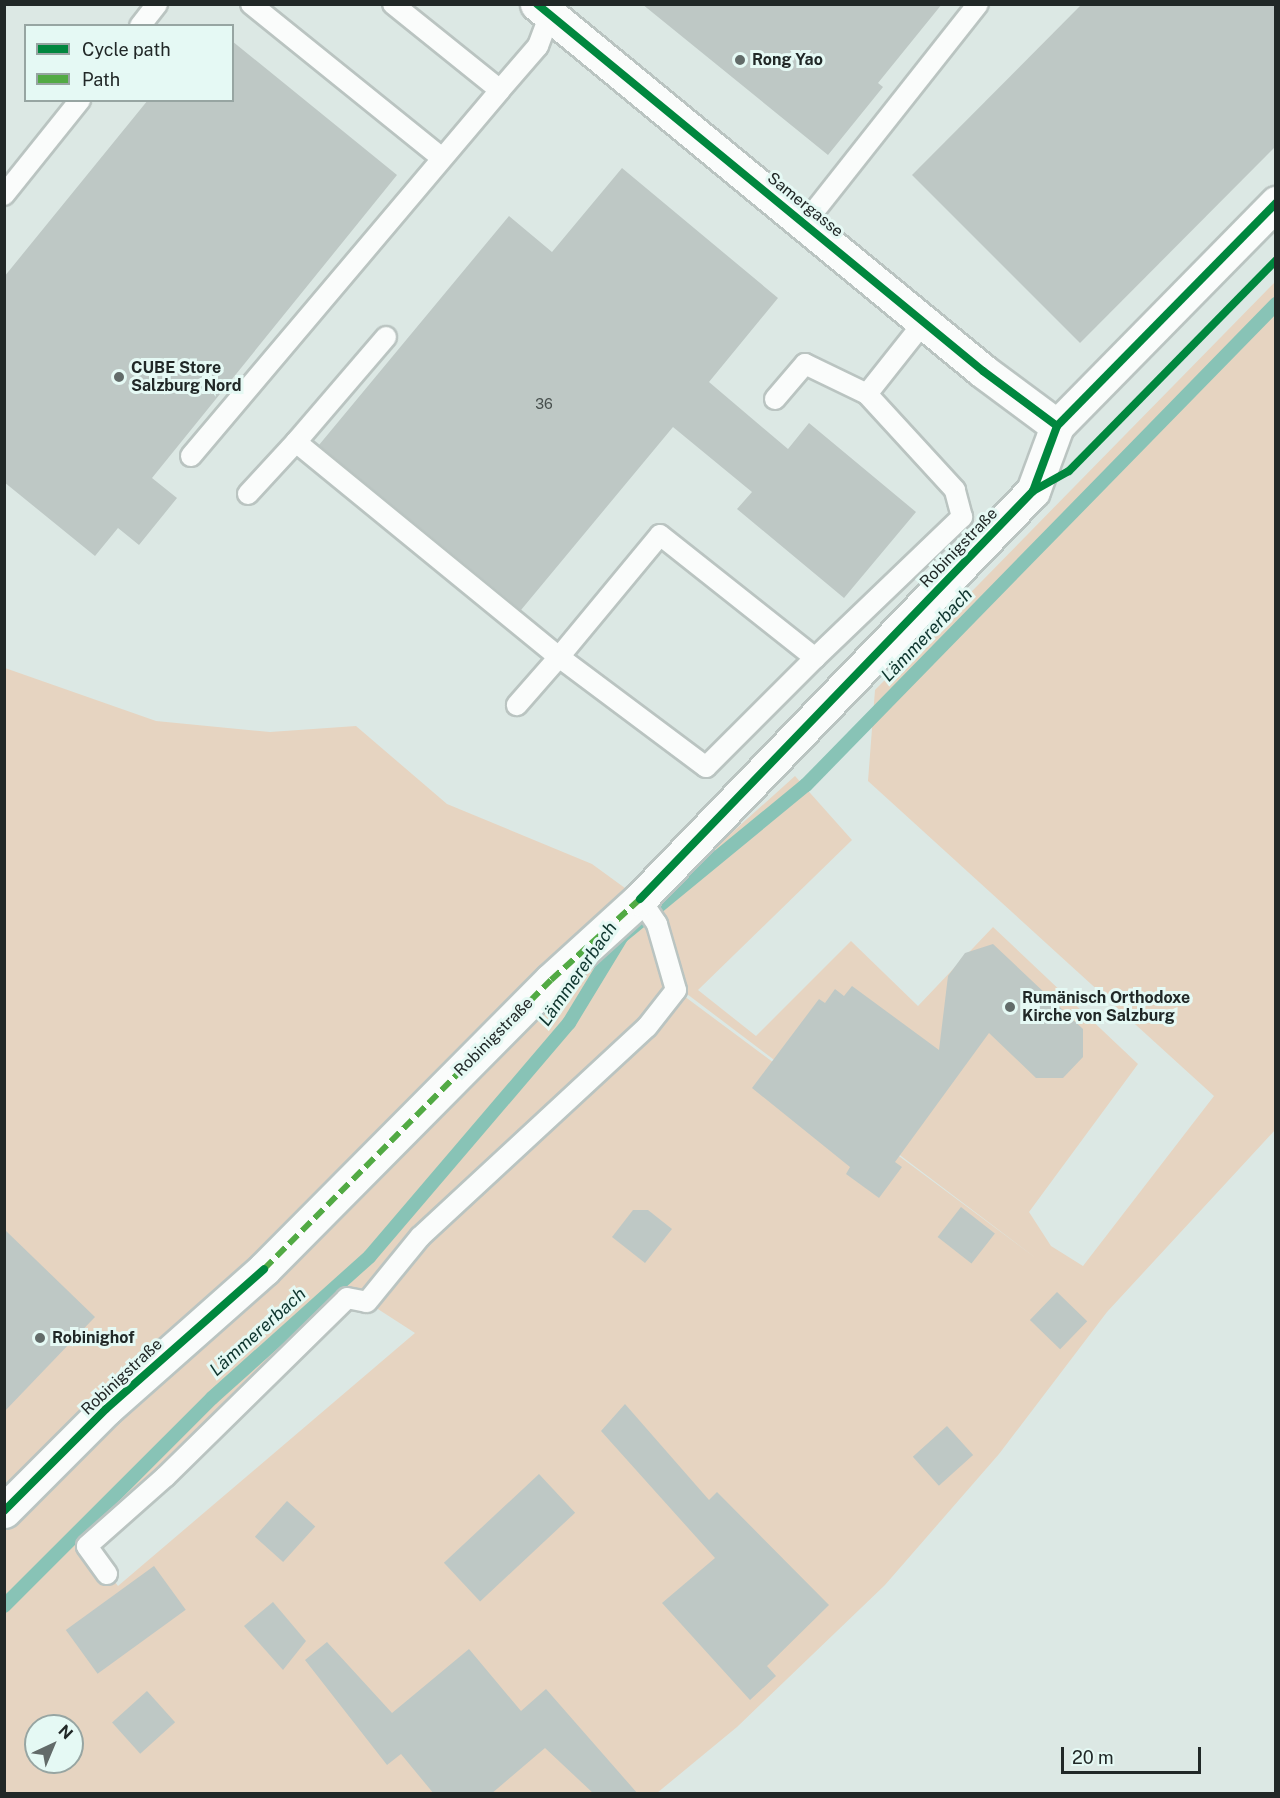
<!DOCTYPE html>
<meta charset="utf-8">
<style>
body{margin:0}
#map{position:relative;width:1280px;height:1798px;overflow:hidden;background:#dce8e4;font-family:"Public Sans",sans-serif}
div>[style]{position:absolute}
.green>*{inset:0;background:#e6d4c1}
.stream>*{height:14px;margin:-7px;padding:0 7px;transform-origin:7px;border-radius:7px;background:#88c3b6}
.building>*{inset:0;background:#bec8c5;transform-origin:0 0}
.roads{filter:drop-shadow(2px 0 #bac4c1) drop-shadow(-2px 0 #bac4c1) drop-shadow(0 2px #bac4c1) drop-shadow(0 -2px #bac4c1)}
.lane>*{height:20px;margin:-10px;padding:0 10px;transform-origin:10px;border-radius:10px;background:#fafcfb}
.street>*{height:33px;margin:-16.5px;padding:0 16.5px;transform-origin:16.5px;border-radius:16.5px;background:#fafcfb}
.quiet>*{height:6px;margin-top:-3px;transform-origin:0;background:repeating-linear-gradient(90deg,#52aa44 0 12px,transparent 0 18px)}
.cycleway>*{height:8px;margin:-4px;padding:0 4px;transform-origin:4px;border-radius:4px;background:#00873e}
.dots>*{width:16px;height:16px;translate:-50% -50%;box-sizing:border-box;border:3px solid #e5f9f4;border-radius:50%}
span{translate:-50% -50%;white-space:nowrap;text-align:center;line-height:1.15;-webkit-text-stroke:6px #e5f9f4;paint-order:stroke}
.number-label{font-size:14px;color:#48504e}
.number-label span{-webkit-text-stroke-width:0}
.poi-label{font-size:16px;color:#212827;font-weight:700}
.left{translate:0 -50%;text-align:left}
.street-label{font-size:16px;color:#212827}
.water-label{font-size:18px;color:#0e352e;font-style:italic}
.frame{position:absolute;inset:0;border:6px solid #212827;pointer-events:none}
.legend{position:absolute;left:24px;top:24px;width:210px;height:78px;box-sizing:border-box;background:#e5f9f4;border:2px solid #97a5a2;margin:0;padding:8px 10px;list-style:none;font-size:18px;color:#212827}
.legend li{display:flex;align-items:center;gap:12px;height:30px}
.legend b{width:30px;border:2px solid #97a5a2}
.north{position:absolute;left:24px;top:1714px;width:60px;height:60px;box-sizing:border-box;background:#e5f9f4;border:2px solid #97a5a2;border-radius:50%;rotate:44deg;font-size:16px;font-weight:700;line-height:24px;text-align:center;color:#212827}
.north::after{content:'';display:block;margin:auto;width:21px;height:27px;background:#626b69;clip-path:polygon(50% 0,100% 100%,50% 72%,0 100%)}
.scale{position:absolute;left:1061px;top:1747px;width:140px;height:27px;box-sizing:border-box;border:3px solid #212827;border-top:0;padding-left:8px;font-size:18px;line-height:21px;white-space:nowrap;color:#212827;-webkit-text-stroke:4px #e5f9f4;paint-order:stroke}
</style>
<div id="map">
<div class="green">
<i style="clip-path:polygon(evenodd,1275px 282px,1275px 1130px,1107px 1312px,999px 1454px,885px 1585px,737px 1727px,657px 1793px,5px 1794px,5px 668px,156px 721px,270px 732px,356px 726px,447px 804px,592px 864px,640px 899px,676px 990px,1037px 1259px,687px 994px,657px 900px,795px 776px,852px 840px,698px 990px,756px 1036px,851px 941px,918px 1006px,993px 927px,1138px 1064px,1029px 1212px,1051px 1246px,1083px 1266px,1214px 1096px,868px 781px,875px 690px,1275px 282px,347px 1298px,367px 1302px,415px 1333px,118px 1586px,87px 1546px,347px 1298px,1275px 282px,36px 1726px,72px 1726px,72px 1762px,36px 1762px,36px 1726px)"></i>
</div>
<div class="stream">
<i style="left:4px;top:1606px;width:294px;rotate:-45deg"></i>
<i style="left:212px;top:1398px;width:212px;rotate:-41.9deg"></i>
<i style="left:370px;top:1256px;width:306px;rotate:-49.5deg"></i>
<i style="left:569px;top:1023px;width:102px;rotate:-58.7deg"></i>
<i style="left:622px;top:936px;width:238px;rotate:-39.4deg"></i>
<i style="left:806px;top:785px;width:673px;rotate:-45.66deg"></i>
</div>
<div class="building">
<i style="clip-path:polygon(642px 4px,942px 4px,878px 83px,883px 87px,828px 155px)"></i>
<i style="clip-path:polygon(1082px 4px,1275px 4px,1275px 147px,1080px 343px,912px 175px)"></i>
<i style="clip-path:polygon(232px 41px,397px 175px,152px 478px,177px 498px,139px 545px,118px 528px,95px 556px,4px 482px,4px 277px,148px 100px,232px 100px)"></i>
<i style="clip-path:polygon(622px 168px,778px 298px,709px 382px,788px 449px,809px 423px,916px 512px,844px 598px,737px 509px,752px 492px,673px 427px,521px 610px,319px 445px,509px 216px,552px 252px)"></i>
<i style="clip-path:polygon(993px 944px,1083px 1029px,1083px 1057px,1063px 1078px,1036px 1078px,989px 1033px,895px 1162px,902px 1167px,879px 1198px,846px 1174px,850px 1167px,752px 1088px,819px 999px,825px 1003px,835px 989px,844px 996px,852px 986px,939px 1050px,948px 976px,965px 953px)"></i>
<i style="left:961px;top:1207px;width:43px;height:38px;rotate:38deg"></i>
<i style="clip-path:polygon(633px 1210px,648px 1210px,672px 1229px,645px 1263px,612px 1237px)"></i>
<i style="clip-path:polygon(4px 1229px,95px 1317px,4px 1412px)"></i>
<i style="left:1057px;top:1292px;width:42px;height:39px;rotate:44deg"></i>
<i style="clip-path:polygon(625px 1404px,709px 1500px,717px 1492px,829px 1605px,767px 1666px,776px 1676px,750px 1700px,662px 1603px,715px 1558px,601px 1431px)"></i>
<i style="left:947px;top:1426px;width:39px;height:46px;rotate:48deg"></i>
<i style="left:539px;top:1474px;width:53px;height:130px;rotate:47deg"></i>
<i style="left:287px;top:1501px;width:38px;height:48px;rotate:42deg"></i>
<i style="left:154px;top:1566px;width:54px;height:109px;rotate:54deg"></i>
<i style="clip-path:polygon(273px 1602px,306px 1641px,283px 1670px,244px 1626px)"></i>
<i style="clip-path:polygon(327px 1642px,392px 1713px,469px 1649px,521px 1711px,546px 1689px,638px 1794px,594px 1794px,545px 1748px,491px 1794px,434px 1794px,401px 1754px,387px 1765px,305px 1660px)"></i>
<i style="left:147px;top:1691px;width:42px;height:47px;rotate:48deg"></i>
</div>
<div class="roads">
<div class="lane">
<i style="left:251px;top:4px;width:245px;rotate:38.9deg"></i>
<i style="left:393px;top:4px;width:137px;rotate:38.8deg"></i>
<i style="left:500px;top:90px;width:58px;rotate:-49.2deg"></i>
<i style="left:538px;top:46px;width:43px;rotate:-69.4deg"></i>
<i style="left:140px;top:26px;width:28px;rotate:-52deg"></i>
<i style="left:4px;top:195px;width:122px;rotate:-51.3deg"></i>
<i style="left:805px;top:223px;width:279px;rotate:-51.7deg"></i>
<i style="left:386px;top:337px;width:138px;rotate:130.6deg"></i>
<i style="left:296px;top:442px;width:340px;rotate:39.3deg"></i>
<i style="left:559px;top:657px;width:64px;rotate:131.2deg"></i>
<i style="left:775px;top:399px;width:46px;rotate:-49.4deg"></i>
<i style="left:805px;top:364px;width:69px;rotate:25.8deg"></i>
<i style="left:191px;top:456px;width:479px;rotate:-49.8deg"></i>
<i style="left:248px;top:494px;width:71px;rotate:-47.3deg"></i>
<i style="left:815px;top:658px;width:154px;rotate:135deg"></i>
<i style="left:706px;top:767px;width:184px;rotate:-143.2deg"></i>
<i style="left:559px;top:657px;width:158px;rotate:-50.4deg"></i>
<i style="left:660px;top:535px;width:198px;rotate:38.4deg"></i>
<i style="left:815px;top:658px;width:204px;rotate:-43.8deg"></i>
<i style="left:962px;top:517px;width:28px;rotate:-105deg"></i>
<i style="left:955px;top:490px;width:130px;rotate:-132.5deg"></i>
<i style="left:867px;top:394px;width:92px;rotate:-51.6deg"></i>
<i style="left:107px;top:1574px;width:34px;rotate:-126deg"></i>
<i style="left:87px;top:1546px;width:104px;rotate:-41.5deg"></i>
<i style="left:165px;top:1477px;width:255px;rotate:-44.5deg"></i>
<i style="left:347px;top:1298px;width:20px;rotate:11deg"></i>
<i style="left:367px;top:1302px;width:84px;rotate:-50.8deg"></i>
<i style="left:420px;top:1237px;width:309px;rotate:-42.8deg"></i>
<i style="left:647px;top:1027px;width:47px;rotate:-51.9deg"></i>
<i style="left:676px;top:990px;width:69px;rotate:-106.1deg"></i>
<i style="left:657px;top:924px;width:30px;rotate:-124deg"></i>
</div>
<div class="street">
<i style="left:537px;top:4px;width:578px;rotate:39.45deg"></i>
<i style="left:983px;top:371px;width:92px;rotate:36.6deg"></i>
<i style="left:4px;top:1511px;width:144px;rotate:-45deg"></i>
<i style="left:106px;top:1409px;width:211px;rotate:-41.5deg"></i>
<i style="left:264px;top:1269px;width:407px;rotate:-45.2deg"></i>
<i style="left:551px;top:980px;width:120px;rotate:-42.3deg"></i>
<i style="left:640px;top:899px;width:566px;rotate:-46.07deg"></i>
<i style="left:1033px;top:491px;width:69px;rotate:-69.7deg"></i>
<i style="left:1057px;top:426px;width:313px;rotate:-45.5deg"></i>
</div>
</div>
<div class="quiet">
<i style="left:264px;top:1269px;width:407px;rotate:-45.2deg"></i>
<i style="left:551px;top:980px;width:120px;rotate:-42.3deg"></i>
</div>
<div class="cycleway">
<i style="left:537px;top:4px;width:578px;rotate:39.45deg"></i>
<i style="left:983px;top:371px;width:92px;rotate:36.6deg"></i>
<i style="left:1033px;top:491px;width:41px;rotate:-29.1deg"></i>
<i style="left:1069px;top:471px;width:296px;rotate:-45.5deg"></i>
<i style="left:640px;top:899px;width:566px;rotate:-46.07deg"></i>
<i style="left:1033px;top:491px;width:69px;rotate:-69.7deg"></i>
<i style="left:1057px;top:426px;width:313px;rotate:-45.5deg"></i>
<i style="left:4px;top:1511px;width:144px;rotate:-45deg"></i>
<i style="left:106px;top:1409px;width:211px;rotate:-41.5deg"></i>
</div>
<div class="dots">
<i style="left:740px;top:60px;background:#626b69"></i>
<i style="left:119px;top:377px;background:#626b69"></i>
<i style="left:1010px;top:1007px;background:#626b69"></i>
<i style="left:40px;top:1338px;background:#626b69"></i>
</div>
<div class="number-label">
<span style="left:544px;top:404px">36</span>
</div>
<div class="poi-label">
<span class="left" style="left:752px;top:60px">Rong Yao</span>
<span class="left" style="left:131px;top:377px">CUBE Store<br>Salzburg Nord</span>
<span class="left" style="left:1022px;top:1007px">Rumänisch Orthodoxe<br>Kirche von Salzburg</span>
<span class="left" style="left:52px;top:1338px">Robinighof</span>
</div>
<div class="street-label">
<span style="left:805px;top:205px;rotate:39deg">Samergasse</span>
<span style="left:959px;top:548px;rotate:-46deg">Robinigstraße</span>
<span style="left:494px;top:1037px;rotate:-45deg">Robinigstraße</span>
<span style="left:122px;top:1377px;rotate:-43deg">Robinigstraße</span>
</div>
<div class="water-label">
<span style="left:927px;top:635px;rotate:-46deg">Lämmererbach</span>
<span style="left:578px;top:974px;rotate:-55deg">Lämmererbach</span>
<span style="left:258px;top:1332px;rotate:-42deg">Lämmererbach</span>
</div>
<div class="frame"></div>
<ul class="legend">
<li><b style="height:8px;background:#00873e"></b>Cycle path</li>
<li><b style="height:8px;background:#52aa44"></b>Path</li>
</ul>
<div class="north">N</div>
<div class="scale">20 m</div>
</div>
